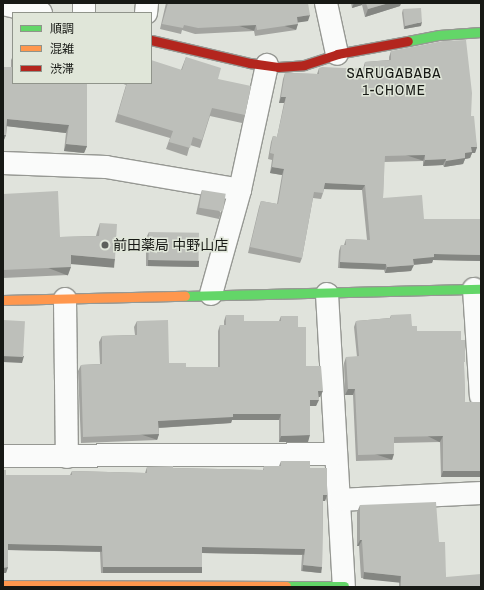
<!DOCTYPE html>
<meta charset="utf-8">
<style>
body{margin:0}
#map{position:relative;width:484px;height:590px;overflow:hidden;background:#e0e3dc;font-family:"Archivo Narrow","Noto Sans JP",sans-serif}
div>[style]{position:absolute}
.roads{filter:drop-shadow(1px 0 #969893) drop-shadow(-1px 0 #969893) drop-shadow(0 1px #969893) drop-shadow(0 -1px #969893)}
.street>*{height:22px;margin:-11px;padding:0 11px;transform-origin:11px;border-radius:11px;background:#fafbfa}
.fast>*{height:9px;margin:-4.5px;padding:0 4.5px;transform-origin:4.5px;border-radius:4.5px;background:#63d668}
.slow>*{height:9px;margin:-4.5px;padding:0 4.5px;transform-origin:4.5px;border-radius:4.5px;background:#ff974d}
.jam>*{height:9px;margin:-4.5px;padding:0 4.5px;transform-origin:4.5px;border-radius:4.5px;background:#b3261e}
.wall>*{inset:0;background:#a3a4a0}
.shaded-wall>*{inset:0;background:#848682;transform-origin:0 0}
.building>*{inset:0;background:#bdbfba;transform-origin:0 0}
.dots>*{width:11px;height:11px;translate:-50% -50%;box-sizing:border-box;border:2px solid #e0e6d9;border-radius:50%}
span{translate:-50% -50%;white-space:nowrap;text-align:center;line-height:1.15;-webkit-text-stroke:3px #e0e6d9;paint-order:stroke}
.poi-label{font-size:14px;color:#171915}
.left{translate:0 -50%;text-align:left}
.neighbourhood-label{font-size:15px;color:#171915;letter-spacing:1px}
.frame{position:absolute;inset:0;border:4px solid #171915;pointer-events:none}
.legend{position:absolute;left:12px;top:12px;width:140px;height:72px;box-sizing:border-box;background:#e0e6d9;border:1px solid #90948b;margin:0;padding:5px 7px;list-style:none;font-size:12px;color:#171915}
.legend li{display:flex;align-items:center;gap:8px;height:20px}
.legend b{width:20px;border:1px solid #90948b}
</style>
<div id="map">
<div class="roads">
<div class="street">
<i style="left:326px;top:3px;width:52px;rotate:77.8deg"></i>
<i style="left:3px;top:4px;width:39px;rotate:13deg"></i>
<i style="left:84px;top:13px;width:10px;rotate:-90deg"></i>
<i style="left:146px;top:13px;width:10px;rotate:-84deg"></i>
<i style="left:3px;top:163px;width:103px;rotate:2.2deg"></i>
<i style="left:106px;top:167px;width:136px;rotate:9.7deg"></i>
<i style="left:474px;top:289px;width:107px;rotate:86.3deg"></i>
<i style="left:211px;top:294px;width:108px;rotate:-74.4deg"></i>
<i style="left:240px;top:190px;width:128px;rotate:-77.8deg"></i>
<i style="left:327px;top:294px;width:293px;rotate:86.7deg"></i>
<i style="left:65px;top:299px;width:158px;rotate:89.3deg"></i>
<i style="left:3px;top:456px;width:333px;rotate:-0.3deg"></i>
<i style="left:339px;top:500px;width:142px;rotate:-2.8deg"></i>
</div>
<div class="fast">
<i style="left:408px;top:41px;width:32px;rotate:-11deg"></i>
<i style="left:439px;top:35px;width:42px;rotate:-4.1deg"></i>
<i style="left:185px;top:296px;width:296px;rotate:-1.4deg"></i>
<i style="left:286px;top:586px;width:58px"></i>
</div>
<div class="slow">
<i style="left:3px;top:300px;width:182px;rotate:-1.3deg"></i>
<i style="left:3px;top:585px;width:283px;rotate:0.2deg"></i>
</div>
<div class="jam">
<i style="left:151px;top:40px;width:102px;rotate:13.1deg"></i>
<i style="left:250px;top:63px;width:28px;rotate:8deg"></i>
<i style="left:278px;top:67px;width:26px;rotate:-4deg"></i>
<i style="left:304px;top:65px;width:35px;rotate:-18deg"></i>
<i style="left:337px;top:54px;width:72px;rotate:-10.4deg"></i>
</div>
</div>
<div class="wall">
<i style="clip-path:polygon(166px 3px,308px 3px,308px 21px,298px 22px,296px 30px,255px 36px,254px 31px,195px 34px,182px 30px,181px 34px,160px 29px)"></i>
<i style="clip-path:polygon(351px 3px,401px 3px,400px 6px,365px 17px,362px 5px,352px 8px)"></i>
<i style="clip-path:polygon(403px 9px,421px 26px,404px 29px,402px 13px)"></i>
<i style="clip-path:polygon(391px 51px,471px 116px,477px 147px,475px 153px,472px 153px,470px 158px,465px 159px,463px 164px,444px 167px,443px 165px,423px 166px,423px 161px,384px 162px,383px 198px,424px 219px,481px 219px,481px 261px,433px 260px,432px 263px,413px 265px,411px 271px,385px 273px,384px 270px,338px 268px,339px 251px,341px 245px,344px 245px,346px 239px,367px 240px,362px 190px,324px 189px,323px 193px,321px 199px,313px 198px,302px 258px,300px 263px,248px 253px,259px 207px,261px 201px,277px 204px,282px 175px,270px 173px,272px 160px,268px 159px,271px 142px,273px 136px,277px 137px,284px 103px,279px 103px,283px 79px,285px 73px,317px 74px,319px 68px,363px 69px,365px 62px,389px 60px,389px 57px)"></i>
<i style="clip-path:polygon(13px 56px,13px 83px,87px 83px,87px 146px,84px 153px,64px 151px,66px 133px,7px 126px,6px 135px,3px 142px,3px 67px,11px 67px,11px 60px)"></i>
<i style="clip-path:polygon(186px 57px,218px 79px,245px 115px,242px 123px,210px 116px,200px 148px,190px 145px,187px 156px,166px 149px,170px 138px,115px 122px,126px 85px,121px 83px,151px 83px,181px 70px)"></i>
<i style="clip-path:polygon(202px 190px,221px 213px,219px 219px,196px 214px,200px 196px)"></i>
<i style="clip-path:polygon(3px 194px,60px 237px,96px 236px,97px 232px,100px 223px,115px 259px,112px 267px,71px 263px,68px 275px,3px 278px)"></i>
<i style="clip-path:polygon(149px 232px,199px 261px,196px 267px,146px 266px,146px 238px)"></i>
<i style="clip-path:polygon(226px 315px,244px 321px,279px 321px,281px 316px,298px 327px,306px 366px,320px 397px,319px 397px,316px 406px,310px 406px,308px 442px,279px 442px,279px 420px,232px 420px,231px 423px,159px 428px,159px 434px,157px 440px,81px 443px,78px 371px,81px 365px,100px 364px,99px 342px,102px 336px,135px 335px,134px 327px,137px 321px,169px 363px,186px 367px,218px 367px,218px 331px,220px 325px,224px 325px,224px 321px)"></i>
<i style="clip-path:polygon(391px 315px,412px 326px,417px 331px,461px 340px,464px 366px,465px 402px,481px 402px,481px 481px,480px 481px,480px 477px,441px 477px,440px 442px,394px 443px,392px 460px,356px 461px,353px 395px,345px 395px,344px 363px,346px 357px,357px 357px,354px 327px,356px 321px,390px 318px)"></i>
<i style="clip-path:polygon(281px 461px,310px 468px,327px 495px,325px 501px,323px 501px,322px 567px,320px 573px,301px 571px,302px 555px,202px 553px,200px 573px,101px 573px,100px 552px,8px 550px,8px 567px,6px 573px,3px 573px,3px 470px,6px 475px,70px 475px,72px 471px,145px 473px,147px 467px,173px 468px,263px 470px,264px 466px,279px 466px)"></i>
<i style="clip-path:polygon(360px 505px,439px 542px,446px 577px,481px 587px,399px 587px,399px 582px,361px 578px,359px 546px,357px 546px,357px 512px)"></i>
</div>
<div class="shaded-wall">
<i style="clip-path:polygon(354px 3px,362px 3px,362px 5px,352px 8px)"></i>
<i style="clip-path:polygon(389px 3px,401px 3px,400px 6px,365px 17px,368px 9px)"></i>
<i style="clip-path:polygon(310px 15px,308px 21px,295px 23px,297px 17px)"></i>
<i style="clip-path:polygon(422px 22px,421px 26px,404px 29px,405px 26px)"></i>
<i style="left:298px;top:24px;width:6px;height:41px;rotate:108deg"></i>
<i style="left:256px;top:25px;width:6px;height:58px;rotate:108deg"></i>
<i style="clip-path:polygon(281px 97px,286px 97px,284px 103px,279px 103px)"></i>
<i style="clip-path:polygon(7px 119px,69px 125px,66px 133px,5px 126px)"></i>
<i style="clip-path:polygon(3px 135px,6px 135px,3px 142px)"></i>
<i style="clip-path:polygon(66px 144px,87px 146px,84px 153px,64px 151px)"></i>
<i style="clip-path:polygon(471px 147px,477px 147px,475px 153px,472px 153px,470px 158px,465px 159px,463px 164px,444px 167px,446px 161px,465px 153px)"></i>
<i style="left:425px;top:155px;width:6px;height:40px;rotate:108deg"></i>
<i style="clip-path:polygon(446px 159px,443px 165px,423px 166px,425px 160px)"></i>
<i style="clip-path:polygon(272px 167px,284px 169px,282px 175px,270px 173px)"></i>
<i style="clip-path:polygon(325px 183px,365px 185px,362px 190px,322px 189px)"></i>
<i style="clip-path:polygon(434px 254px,481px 255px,481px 261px,433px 260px,432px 263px,411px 265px,413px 259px)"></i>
<i style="left:71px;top:255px;width:44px;height:9px;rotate:5deg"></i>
<i style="left:148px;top:260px;width:51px;height:6px;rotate:1deg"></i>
<i style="left:340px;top:262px;width:46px;height:6px;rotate:2deg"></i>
<i style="clip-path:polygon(414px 265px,411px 271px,385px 273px,387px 267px)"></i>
<i style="left:71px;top:267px;width:9px;height:68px;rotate:111deg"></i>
<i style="clip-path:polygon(3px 356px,24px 356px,22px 363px,3px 362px)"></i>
<i style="clip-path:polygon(348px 389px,355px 389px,353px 395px,345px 395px)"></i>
<i style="clip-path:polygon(318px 391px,323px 391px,320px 397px,316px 397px)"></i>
<i style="clip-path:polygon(310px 400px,319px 400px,316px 406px,308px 406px)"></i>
<i style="clip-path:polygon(233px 414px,281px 414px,279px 420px,232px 420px,231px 423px,156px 428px,158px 421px)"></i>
<i style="left:159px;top:434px;width:6px;height:76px;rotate:108deg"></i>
<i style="clip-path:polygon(310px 435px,308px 442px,279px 442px,281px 436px)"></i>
<i style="left:443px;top:436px;width:7px;height:49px;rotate:117deg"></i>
<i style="left:394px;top:454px;width:6px;height:36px;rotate:108deg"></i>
<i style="clip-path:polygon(443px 471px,481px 471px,481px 473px,480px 477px,441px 477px)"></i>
<i style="clip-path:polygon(323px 495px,327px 495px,325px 501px,321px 501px)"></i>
<i style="clip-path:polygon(360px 540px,362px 540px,359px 546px,357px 546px)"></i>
<i style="left:8px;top:544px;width:94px;height:6px;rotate:1deg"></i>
<i style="left:202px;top:547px;width:103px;height:6px;rotate:1deg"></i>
<i style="left:303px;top:565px;width:19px;height:6px;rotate:6deg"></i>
<i style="clip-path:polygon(8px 567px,6px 573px,3px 573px,3px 568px)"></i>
<i style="left:103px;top:567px;width:99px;height:6px"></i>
<i style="left:364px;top:572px;width:37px;height:7px;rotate:6deg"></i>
</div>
<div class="building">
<i style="clip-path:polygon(168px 3px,308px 3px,310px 15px,297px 17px,298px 24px,257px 30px,256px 25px,198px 28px,184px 25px,183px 28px,162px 24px)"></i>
<i style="clip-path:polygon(366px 3px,389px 3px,368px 9px)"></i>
<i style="clip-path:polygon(421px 8px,422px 22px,405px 26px,403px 9px)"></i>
<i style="clip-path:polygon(466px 40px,472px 93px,471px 116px,474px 116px,477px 147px,471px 147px,472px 152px,465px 153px,465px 158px,446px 161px,446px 159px,425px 160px,425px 155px,385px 156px,383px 198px,422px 195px,424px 219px,481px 219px,481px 255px,434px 254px,434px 257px,413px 259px,414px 265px,387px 267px,386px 264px,340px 262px,341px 245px,346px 245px,346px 239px,370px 240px,365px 185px,325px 183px,323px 193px,314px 192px,302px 258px,250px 247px,261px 201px,278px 204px,284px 169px,272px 167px,274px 154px,270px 153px,273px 136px,277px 137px,286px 97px,281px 97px,285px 73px,319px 74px,319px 68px,322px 67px,365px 69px,365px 62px,391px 60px,391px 51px,443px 41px)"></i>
<i style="clip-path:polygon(186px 57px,221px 68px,218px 79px,251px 86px,245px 115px,212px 108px,202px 140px,193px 137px,190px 148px,169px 142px,173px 131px,118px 114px,127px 83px,151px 83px,151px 60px,182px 70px)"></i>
<i style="clip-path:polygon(13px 66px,13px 83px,87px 83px,87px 146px,66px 144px,69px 125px,7px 119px,6px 135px,3px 135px,3px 67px,13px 67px)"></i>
<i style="left:202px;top:190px;width:24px;height:18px;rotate:9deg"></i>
<i style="clip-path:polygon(58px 191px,60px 237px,99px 236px,100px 223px,117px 224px,115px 259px,71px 255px,71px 267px,3px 270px,3px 194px)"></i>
<i style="left:149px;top:232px;width:50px;height:28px;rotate:1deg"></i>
<i style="clip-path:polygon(411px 314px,412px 326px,417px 326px,417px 331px,461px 331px,461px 340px,465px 340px,465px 362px,464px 362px,465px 402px,481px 402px,481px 471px,443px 471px,443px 436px,394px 437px,394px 454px,358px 455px,355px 389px,348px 389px,346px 357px,359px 356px,356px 321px,391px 318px,391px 315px)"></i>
<i style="clip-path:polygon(226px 315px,244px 315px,244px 321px,281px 321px,281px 316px,298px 316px,298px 327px,306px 327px,306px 366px,321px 366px,323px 391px,318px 391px,319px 400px,310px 400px,310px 435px,281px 436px,281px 414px,233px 414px,233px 417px,158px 421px,159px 434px,83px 437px,81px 365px,102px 364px,102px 336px,137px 335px,137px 321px,168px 320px,169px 363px,186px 363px,186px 367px,220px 367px,220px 325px,226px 325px)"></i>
<i style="left:3px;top:320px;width:22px;height:36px;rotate:3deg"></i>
<i style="clip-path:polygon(281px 461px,310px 461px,310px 468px,327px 468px,327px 495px,323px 495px,322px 567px,303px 565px,305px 549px,202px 547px,202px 567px,103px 567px,102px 546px,8px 544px,8px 567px,3px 568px,3px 470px,6px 470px,6px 475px,72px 475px,72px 471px,147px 473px,147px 467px,173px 466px,173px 468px,264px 470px,264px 466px,281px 466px)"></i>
<i style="clip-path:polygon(436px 502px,439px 542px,445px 542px,446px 577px,481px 574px,481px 587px,401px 587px,401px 576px,364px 572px,362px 540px,360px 540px,360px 505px)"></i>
</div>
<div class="dots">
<i style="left:105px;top:245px;background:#5d605b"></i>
</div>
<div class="poi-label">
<span class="left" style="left:113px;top:245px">前田薬局 中野山店</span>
</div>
<div class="neighbourhood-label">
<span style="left:394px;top:81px">SARUGABABA<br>1-CHOME</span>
</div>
<div class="frame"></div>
<ul class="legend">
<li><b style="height:5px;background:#63d668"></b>順調</li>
<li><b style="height:5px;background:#ff974d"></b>混雑</li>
<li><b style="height:5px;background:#b3261e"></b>渋滞</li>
</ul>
</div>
